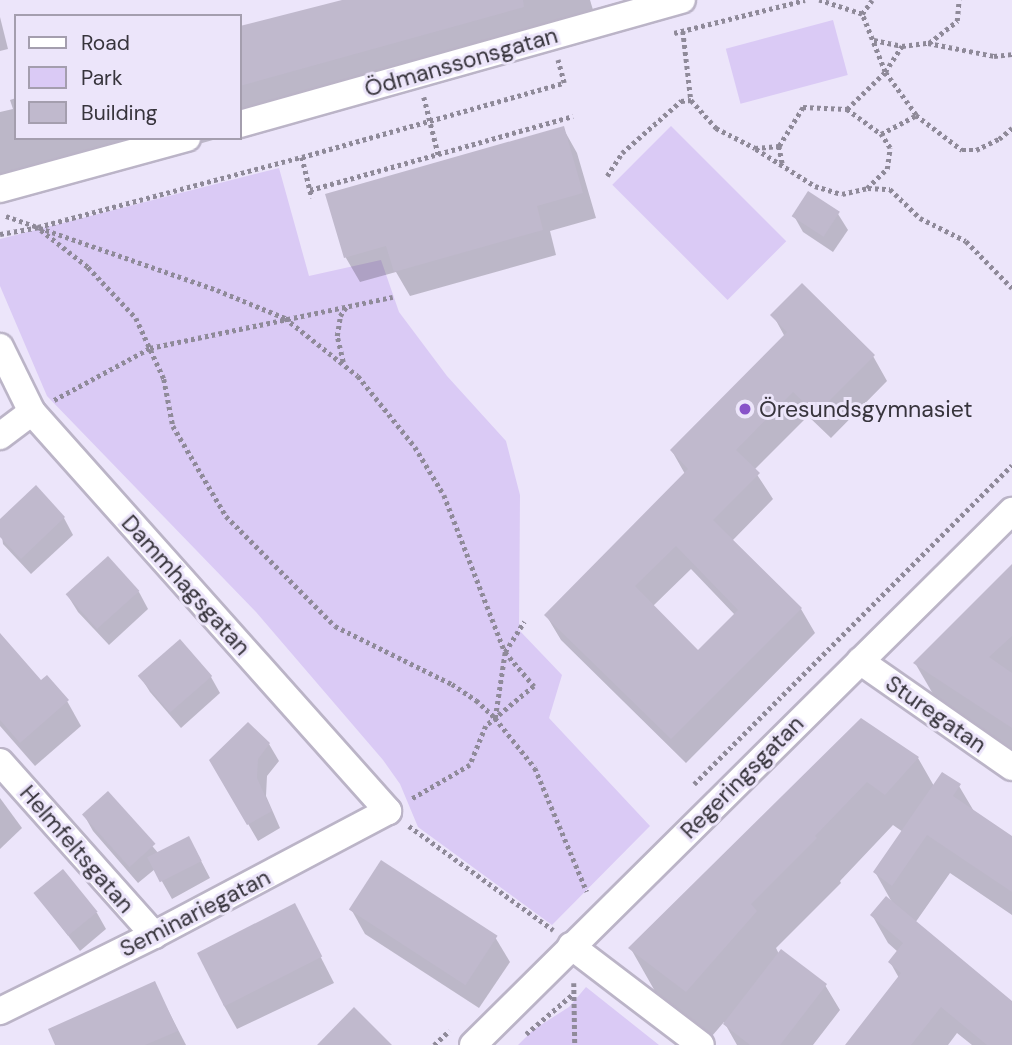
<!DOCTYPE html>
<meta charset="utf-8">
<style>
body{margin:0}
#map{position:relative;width:1012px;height:1045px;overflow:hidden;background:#ece5fa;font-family:"DM Sans",sans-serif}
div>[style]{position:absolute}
.green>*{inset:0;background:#dacaf5;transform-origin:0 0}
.shadow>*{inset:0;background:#0003}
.building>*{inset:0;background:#c0b9cd;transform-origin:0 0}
.path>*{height:4.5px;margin-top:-2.25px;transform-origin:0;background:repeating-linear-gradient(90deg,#8f8a99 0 3.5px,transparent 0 7px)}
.roads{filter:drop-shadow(2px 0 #bbb4c7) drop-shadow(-2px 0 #bbb4c7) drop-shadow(0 2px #bbb4c7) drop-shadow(0 -2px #bbb4c7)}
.street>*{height:26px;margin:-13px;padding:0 13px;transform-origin:13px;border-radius:13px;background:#fff}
.dots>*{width:19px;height:19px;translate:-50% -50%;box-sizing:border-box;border:4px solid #ece5fa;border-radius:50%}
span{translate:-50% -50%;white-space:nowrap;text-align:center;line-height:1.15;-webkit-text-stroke:6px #ece5fa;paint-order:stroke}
.street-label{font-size:23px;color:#37343c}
.poi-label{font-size:23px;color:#37343c}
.left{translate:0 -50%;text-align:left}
.legend{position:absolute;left:14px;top:14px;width:228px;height:126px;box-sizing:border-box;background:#ece5fa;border:2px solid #a49eae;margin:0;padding:9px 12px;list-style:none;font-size:21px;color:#37343c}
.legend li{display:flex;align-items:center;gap:14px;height:35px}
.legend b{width:35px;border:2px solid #a49eae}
</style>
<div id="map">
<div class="green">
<i style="left:833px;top:20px;width:57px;height:111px;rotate:75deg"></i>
<i style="left:671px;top:126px;width:163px;height:83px;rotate:45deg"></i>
<i style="clip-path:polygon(279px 168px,309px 276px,381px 260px,399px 312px,447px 376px,506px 441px,520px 495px,519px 630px,562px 675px,549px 718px,650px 826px,552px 925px,418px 827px,400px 784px,383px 760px,256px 612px,47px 396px,0 286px,0 239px)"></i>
<i style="clip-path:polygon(586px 987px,659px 1045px,518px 1045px,533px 1030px,569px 1007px)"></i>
</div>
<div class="shadow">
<i style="clip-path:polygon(349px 0,590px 0,600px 33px,240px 133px,240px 28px)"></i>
<i style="clip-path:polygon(0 17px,8px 49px,0 51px)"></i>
<i style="clip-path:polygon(16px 98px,16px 138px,220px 138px,0 200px,0 112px,13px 109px,10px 100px)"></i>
<i style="clip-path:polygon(563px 128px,577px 153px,596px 218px,550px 231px,556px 255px,410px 296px,396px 272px,360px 282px,346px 258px,327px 195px)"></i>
<i style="clip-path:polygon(838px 214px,848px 230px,833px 252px,803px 232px,794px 216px)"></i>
<i style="clip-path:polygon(evenodd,773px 315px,873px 356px,887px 381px,831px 438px,808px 416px,754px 470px,773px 499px,732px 541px,801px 609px,815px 633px,686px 763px,561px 640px,546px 615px,685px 474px,672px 451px,785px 337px,773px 315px,691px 569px,735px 615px,698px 652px,653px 606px,691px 569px)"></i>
<i style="clip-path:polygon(36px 488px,64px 518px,73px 535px,31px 574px,3px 544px,0 522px)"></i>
<i style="clip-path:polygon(1012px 566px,1012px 755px,940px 706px,915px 663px)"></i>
<i style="clip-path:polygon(139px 592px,148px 609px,109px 645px,78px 612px,68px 596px)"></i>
<i style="clip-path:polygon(0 656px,67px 701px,81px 726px,35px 766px,0 726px)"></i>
<i style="clip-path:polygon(140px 676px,211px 677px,220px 693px,181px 728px,150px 692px)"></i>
<i style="clip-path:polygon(861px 720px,918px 758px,934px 786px,959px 786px,975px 813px,1012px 838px,1012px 915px,950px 873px,915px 923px,1012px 1003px,1012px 1045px,972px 1045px,957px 1033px,948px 1045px,847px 1045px,899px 978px,890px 962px,898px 952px,888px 943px,872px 915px,893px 904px,875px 872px,903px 832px,893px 825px,840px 881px,841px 883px,776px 948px,779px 954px,825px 985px,840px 1010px,813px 1045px,737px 1045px,724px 1022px,712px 1036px,656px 993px,631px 949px)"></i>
<i style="clip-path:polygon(269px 744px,279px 761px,267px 776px,266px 796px,280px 828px,258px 841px,211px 760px)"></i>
<i style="clip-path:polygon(108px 794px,159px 854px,198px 855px,210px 878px,172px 899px,155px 869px,138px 883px,93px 831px,84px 815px)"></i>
<i style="clip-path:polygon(0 798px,22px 828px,0 849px)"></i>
<i style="clip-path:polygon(36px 894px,97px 913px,106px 929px,80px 951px)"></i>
<i style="clip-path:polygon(294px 905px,334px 983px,237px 1029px,223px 1004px)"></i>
<i style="clip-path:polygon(351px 909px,495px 937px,510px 962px,479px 1008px,365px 934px)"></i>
<i style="clip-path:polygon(154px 983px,186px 1045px,57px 1045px)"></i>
</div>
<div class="building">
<i style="clip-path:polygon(342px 0,523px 0,524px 7px,240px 86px,240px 26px)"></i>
<i style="clip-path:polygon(564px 126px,583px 193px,537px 206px,543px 230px,394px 272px,386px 246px,344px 258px,325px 194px)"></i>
<i style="left:808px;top:191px;width:38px;height:30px;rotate:33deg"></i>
<i style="clip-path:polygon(evenodd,802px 283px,875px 355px,816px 414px,793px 392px,736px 450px,760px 473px,713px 520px,802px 608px,671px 739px,544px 615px,688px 469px,670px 450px,787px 332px,770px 315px,802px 283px,676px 546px,738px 610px,698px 650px,635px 586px,676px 546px)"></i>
<i style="clip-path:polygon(36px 485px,65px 517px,21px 559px,0 537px,0 519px)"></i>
<i style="left:108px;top:556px;width:47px;height:57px;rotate:48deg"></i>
<i style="clip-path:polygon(1012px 564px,1012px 636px,989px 657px,1012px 673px,1012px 728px,913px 663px)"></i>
<i style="clip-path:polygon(0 633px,41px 680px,47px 675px,69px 700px,20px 743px,0 720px)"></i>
<i style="left:180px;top:639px;width:49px;height:56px;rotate:49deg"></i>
<i style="clip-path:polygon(861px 718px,919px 757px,885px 795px,867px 782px,815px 836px,817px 838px,751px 904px,757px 911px,686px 992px,628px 948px)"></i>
<i style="clip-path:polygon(248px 722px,270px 743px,258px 759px,257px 778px,272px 811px,247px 825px,209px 760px)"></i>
<i style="clip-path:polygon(942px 772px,961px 784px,953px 796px,1012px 836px,1012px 892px,927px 835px,892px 886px,873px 872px)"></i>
<i style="left:108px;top:791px;width:71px;height:35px;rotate:48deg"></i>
<i style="left:189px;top:836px;width:28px;height:47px;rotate:63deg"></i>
<i style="left:381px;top:860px;width:139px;height:59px;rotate:33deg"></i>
<i style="left:63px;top:869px;width:55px;height:38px;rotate:51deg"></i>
<i style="clip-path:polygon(886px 896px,1012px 1001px,1012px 1045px,987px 1045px,941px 1007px,911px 1045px,845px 1045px,901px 973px,888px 962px,903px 943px,870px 915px)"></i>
<i style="left:295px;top:903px;width:60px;height:110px;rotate:63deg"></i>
<i style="clip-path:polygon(781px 949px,827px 984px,780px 1045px,750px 1045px,723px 1024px)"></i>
<i style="clip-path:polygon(155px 981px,178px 1031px,145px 1045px,55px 1045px,48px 1029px)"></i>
<i style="clip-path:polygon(354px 1007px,392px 1045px,317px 1045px)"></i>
</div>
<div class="path">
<i style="left:862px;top:14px;width:17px;rotate:-54deg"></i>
<i style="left:683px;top:31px;width:69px;rotate:83.4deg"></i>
<i style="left:674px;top:33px;width:135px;rotate:-14.1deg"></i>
<i style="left:874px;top:40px;width:29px;rotate:12deg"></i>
<i style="left:929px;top:43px;width:36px;rotate:-38deg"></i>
<i style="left:957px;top:21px;width:21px;rotate:-85deg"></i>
<i style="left:424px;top:97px;width:62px;rotate:76deg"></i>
<i style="left:847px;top:109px;width:42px;rotate:36.3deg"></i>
<i style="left:881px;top:134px;width:40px;rotate:-28deg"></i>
<i style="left:916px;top:115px;width:58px;rotate:37.3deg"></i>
<i style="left:962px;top:150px;width:14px"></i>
<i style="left:976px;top:150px;width:25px;rotate:-26deg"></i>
<i style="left:999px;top:139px;width:17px;rotate:-40deg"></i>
<i style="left:916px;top:115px;width:53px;rotate:-125.8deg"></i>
<i style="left:885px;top:72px;width:31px;rotate:-57deg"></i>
<i style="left:902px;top:46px;width:26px;rotate:-7deg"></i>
<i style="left:928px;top:43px;width:67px;rotate:11.1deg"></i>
<i style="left:994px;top:56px;width:18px;rotate:-6deg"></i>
<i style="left:779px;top:146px;width:20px;rotate:79deg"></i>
<i style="left:756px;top:149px;width:70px;rotate:32.1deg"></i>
<i style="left:815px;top:186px;width:28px;rotate:17deg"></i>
<i style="left:842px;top:194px;width:26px;rotate:-13deg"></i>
<i style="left:867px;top:188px;width:28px;rotate:-44deg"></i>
<i style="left:887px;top:169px;width:21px;rotate:-82deg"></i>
<i style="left:890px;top:148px;width:17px;rotate:-123deg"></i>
<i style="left:302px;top:157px;width:42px;rotate:76.3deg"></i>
<i style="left:607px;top:176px;width:27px;rotate:-57deg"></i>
<i style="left:622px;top:153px;width:79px;rotate:-41.4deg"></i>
<i style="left:681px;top:101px;width:10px;rotate:-6deg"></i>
<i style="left:691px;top:100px;width:38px;rotate:48deg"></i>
<i style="left:716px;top:128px;width:44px;rotate:27.1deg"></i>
<i style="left:755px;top:148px;width:24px;rotate:-5deg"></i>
<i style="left:779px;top:146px;width:46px;rotate:-58.4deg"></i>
<i style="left:803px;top:107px;width:44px;rotate:2.6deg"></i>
<i style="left:847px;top:109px;width:53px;rotate:-44.2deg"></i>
<i style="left:885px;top:72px;width:62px;rotate:-111.6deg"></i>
<i style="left:862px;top:14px;width:45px;rotate:-162deg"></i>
<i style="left:868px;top:188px;width:22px;rotate:3deg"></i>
<i style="left:890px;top:189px;width:42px;rotate:44deg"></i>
<i style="left:920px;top:218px;width:51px;rotate:26.6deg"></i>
<i style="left:966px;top:241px;width:66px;rotate:45.6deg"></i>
<i style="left:310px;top:190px;width:273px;rotate:-15.7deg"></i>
<i style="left:6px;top:216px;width:224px;rotate:19.3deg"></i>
<i style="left:217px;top:290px;width:74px;rotate:22.4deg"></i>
<i style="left:285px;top:318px;width:93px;rotate:38.5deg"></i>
<i style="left:358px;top:376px;width:91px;rotate:51.2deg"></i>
<i style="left:415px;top:447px;width:56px;rotate:58.9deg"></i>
<i style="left:444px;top:495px;width:168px;rotate:68.8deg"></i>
<i style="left:505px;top:652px;width:45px;rotate:49.5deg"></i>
<i style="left:534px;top:686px;width:62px;rotate:140.2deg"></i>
<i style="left:486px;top:726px;width:42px;rotate:112.3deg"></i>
<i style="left:470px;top:765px;width:69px;rotate:149.7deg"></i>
<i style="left:41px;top:230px;width:60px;rotate:38.2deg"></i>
<i style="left:88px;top:267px;width:70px;rotate:46.7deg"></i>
<i style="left:136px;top:318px;width:67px;rotate:65.3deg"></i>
<i style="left:164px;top:379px;width:48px;rotate:79.2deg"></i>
<i style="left:173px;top:426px;width:104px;rotate:59.5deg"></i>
<i style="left:226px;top:516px;width:155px;rotate:45.3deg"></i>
<i style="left:335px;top:626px;width:131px;rotate:26.4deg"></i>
<i style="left:452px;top:684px;width:29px;rotate:34deg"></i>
<i style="left:476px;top:700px;width:26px;rotate:43deg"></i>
<i style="left:495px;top:718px;width:64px;rotate:51.3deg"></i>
<i style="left:535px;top:768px;width:134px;rotate:67.2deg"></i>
<i style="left:0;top:234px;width:39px;rotate:-10deg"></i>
<i style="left:38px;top:227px;width:273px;rotate:-14.9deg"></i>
<i style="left:302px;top:157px;width:272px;rotate:-15.8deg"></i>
<i style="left:564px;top:83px;width:24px;rotate:-105deg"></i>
<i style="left:343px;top:362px;width:27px;rotate:-103deg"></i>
<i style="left:337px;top:336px;width:20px;rotate:-81deg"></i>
<i style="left:340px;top:316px;width:11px;rotate:-56deg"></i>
<i style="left:54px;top:400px;width:109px;rotate:-28.4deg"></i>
<i style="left:150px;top:348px;width:248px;rotate:-11.9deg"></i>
<i style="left:495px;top:718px;width:67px;rotate:-81.4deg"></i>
<i style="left:505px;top:652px;width:36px;rotate:-58deg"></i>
<i style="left:694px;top:784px;width:450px;rotate:-45.1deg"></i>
<i style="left:409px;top:826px;width:178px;rotate:35.8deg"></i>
<i style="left:574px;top:983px;width:62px;rotate:89.1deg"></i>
<i style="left:526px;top:1034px;width:62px;rotate:-40.4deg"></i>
<i style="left:434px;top:1045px;width:21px;rotate:-43deg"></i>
</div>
<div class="roads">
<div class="street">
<i style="left:240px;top:124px;width:459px;rotate:-15.7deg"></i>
<i style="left:0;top:189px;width:194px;rotate:-15.3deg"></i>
<i style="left:0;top:347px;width:72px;rotate:63.8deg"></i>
<i style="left:32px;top:412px;width:535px;rotate:48.26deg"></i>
<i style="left:388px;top:811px;width:265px;rotate:152.1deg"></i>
<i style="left:154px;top:935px;width:172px;rotate:153.7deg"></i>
<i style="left:0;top:436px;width:40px;rotate:-37deg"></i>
<i style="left:860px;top:661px;width:185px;rotate:34.9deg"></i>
<i style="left:0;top:762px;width:232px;rotate:48.3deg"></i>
<i style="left:571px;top:946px;width:163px;rotate:37.3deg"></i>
<i style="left:473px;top:1045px;width:759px;rotate:-44.73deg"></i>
</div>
</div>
<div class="dots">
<i style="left:745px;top:409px;background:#8852c9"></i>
</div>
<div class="street-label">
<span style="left:461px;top:62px;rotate:-16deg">Ödmanssonsgatan</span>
<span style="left:186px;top:585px;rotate:48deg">Dammhagsgatan</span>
<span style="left:936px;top:714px;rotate:35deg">Sturegatan</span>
<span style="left:742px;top:777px;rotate:-45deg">Regeringsgatan</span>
<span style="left:77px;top:849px;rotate:49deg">Helmfeltsgatan</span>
<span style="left:195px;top:913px;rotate:-27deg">Seminariegatan</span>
</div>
<div class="poi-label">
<span class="left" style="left:759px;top:409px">Öresundsgymnasiet</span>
</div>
<ul class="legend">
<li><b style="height:9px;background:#fff"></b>Road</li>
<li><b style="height:19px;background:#dacaf5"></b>Park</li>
<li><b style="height:19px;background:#c0b9cd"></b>Building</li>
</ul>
</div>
